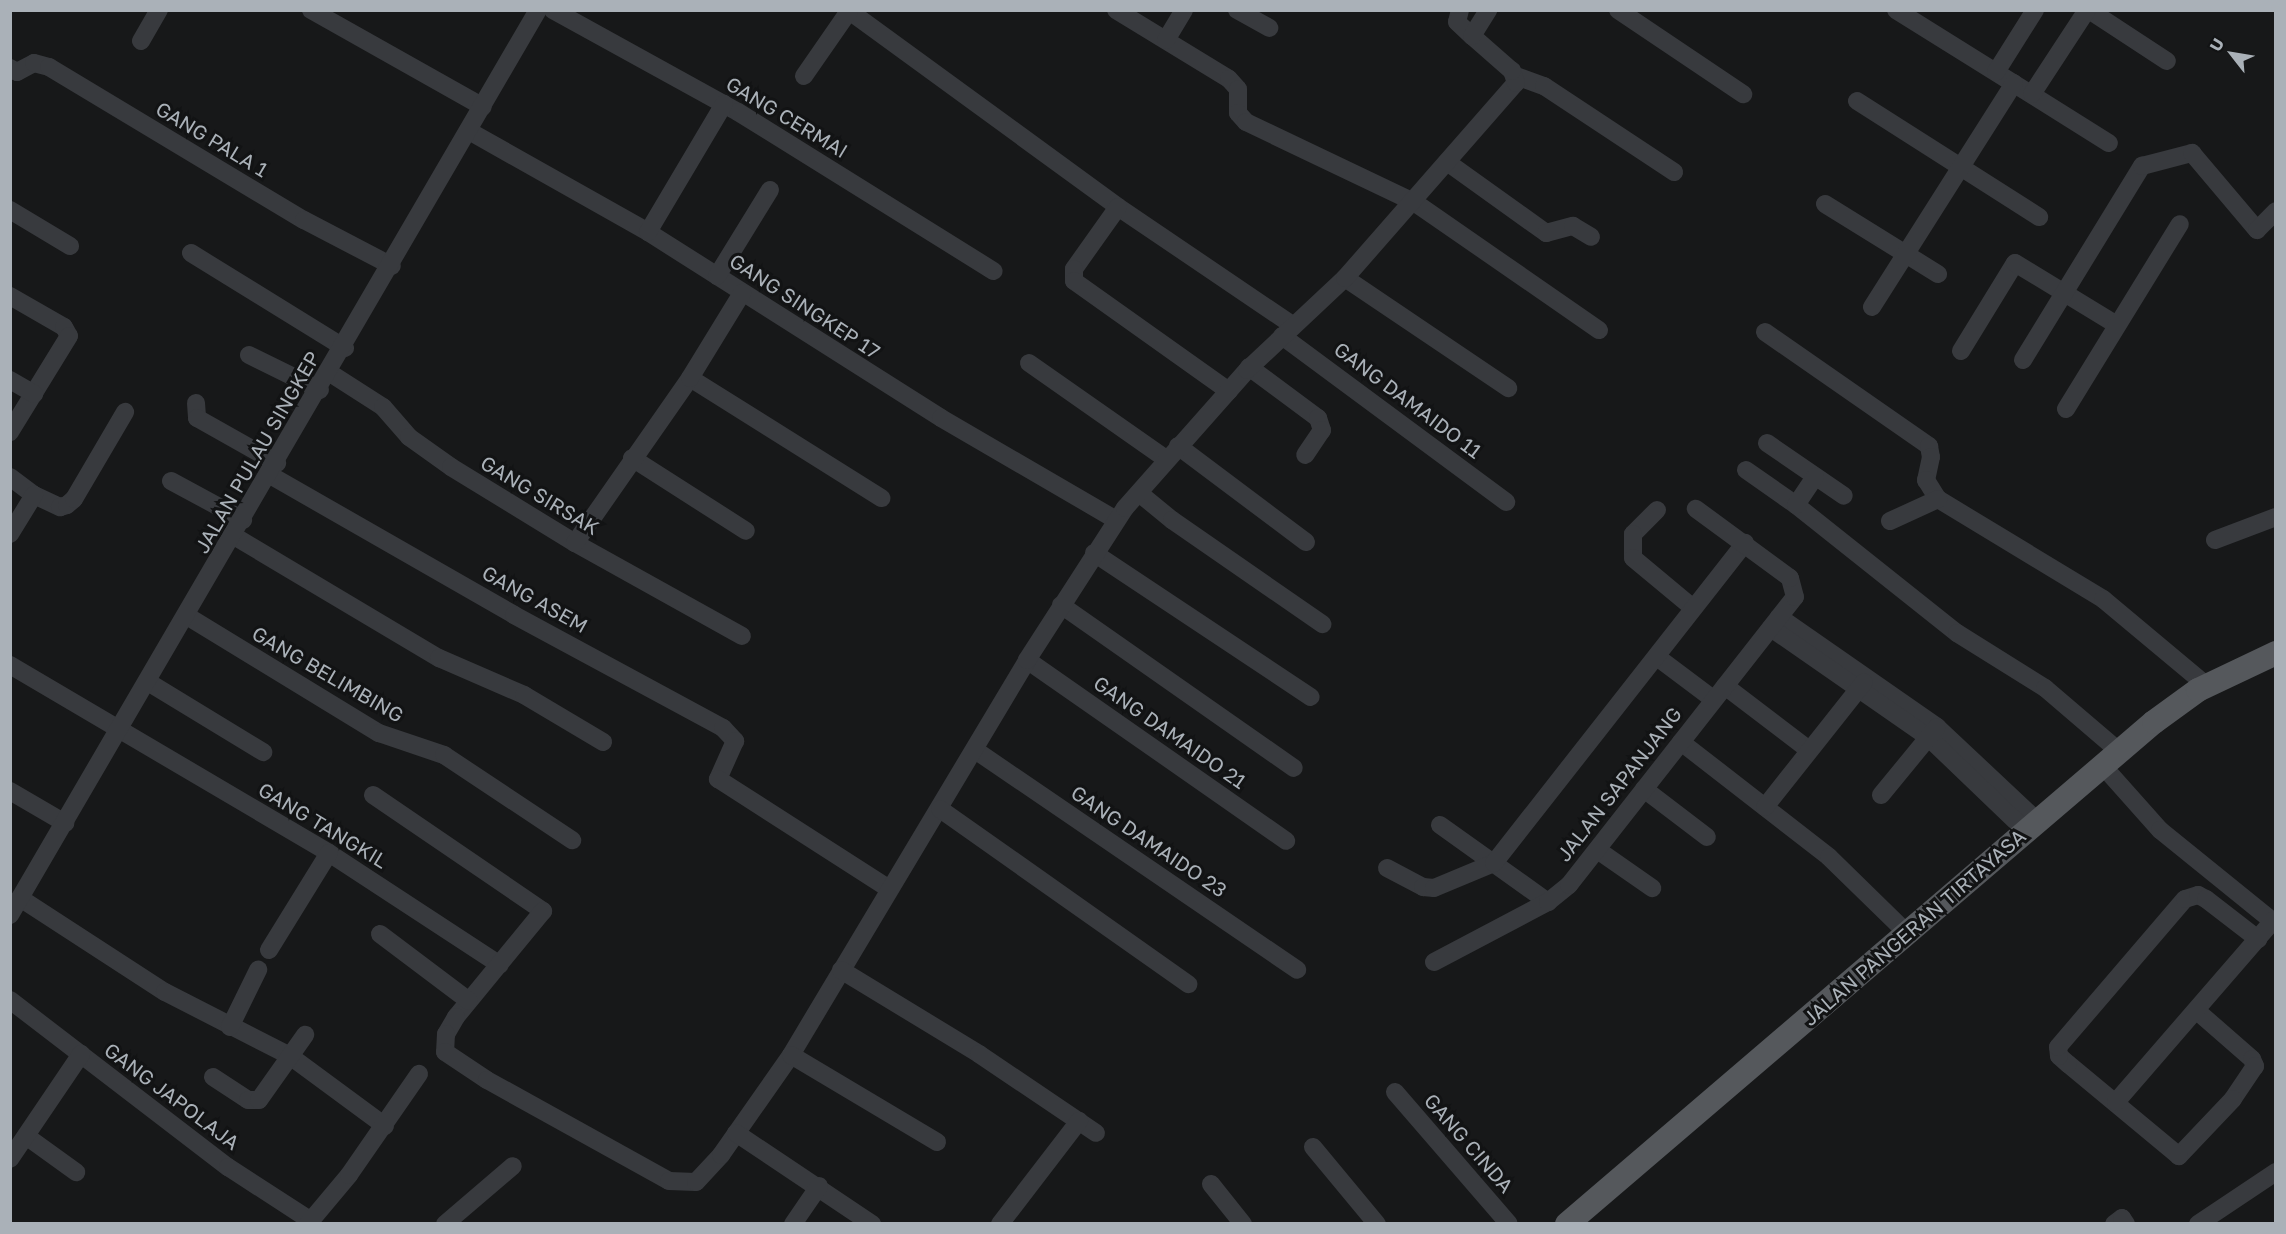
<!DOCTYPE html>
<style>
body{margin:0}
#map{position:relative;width:2286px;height:1234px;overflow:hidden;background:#171819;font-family:"Golos Text",sans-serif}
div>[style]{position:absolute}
.minor>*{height:18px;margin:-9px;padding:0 9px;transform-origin:9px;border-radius:9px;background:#383a3e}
.major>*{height:24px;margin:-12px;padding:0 12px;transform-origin:12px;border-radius:12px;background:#55585c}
span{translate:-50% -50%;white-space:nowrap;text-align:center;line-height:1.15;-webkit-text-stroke:6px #121314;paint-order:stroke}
.street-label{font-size:20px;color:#aab1b8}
.frame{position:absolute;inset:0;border:12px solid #aab1b8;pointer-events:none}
.north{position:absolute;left:2202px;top:24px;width:60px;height:60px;-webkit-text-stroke:4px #121314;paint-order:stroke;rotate:301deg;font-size:16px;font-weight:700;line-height:24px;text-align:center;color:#aab1b8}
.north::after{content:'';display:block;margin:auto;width:21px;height:27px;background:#aab1b8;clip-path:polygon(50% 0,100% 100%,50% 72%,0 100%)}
</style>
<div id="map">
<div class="minor">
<i style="left:311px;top:10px;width:197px;rotate:29.4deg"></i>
<i style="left:553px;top:10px;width:211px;rotate:28.9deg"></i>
<i style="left:738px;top:112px;width:301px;rotate:31.9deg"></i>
<i style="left:848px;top:10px;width:334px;rotate:36.1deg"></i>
<i style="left:1118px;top:207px;width:210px;rotate:34.1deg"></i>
<i style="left:1116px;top:10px;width:132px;rotate:31.4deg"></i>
<i style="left:1229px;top:79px;width:13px;rotate:48deg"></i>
<i style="left:1238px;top:89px;width:24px;rotate:90deg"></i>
<i style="left:1238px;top:113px;width:12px;rotate:48deg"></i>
<i style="left:1246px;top:122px;width:186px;rotate:25.5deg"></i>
<i style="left:1414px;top:202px;width:225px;rotate:34.7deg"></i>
<i style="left:1237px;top:10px;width:37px;rotate:29deg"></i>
<i style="left:1460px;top:10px;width:12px;rotate:104deg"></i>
<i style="left:1457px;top:22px;width:21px;rotate:43deg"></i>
<i style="left:1618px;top:10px;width:151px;rotate:33.9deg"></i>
<i style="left:1896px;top:10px;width:251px;rotate:32deg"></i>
<i style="left:2089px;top:10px;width:93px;rotate:33.2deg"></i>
<i style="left:1166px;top:40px;width:35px;rotate:-59deg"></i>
<i style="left:141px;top:41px;width:36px;rotate:-60deg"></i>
<i style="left:10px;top:68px;width:8px;rotate:30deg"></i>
<i style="left:17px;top:72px;width:19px;rotate:-28deg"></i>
<i style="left:34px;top:63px;width:16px;rotate:15deg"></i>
<i style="left:49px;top:67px;width:297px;rotate:31deg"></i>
<i style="left:304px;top:220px;width:99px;rotate:27.6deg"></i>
<i style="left:1996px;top:72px;width:73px;rotate:-57.8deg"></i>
<i style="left:804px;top:76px;width:79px;rotate:-55.3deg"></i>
<i style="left:1516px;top:76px;width:30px;rotate:20deg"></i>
<i style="left:1544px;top:86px;width:156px;rotate:33.5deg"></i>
<i style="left:2032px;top:94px;width:100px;rotate:-56.8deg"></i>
<i style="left:1857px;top:101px;width:216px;rotate:32.5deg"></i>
<i style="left:469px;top:131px;width:206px;rotate:29.4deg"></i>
<i style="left:648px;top:232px;width:347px;rotate:32.4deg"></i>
<i style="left:941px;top:418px;width:203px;rotate:30.2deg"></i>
<i style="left:1447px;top:162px;width:122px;rotate:35.6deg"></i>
<i style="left:1546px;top:233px;width:28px;rotate:-15deg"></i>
<i style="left:1573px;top:226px;width:21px;rotate:31deg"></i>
<i style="left:1825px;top:204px;width:133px;rotate:31.8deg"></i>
<i style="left:1118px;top:207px;width:76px;rotate:125.4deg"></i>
<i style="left:1074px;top:269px;width:12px;rotate:90deg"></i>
<i style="left:1074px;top:281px;width:190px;rotate:35.4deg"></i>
<i style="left:10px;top:210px;width:70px;rotate:31deg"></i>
<i style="left:648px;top:232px;width:149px;rotate:-59.3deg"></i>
<i style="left:191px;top:253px;width:181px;rotate:31.7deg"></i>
<i style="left:717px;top:276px;width:101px;rotate:-58.4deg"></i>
<i style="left:1345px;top:278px;width:197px;rotate:34deg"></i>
<i style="left:10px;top:296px;width:62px;rotate:29.9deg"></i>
<i style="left:64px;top:327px;width:10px;rotate:61deg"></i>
<i style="left:69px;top:336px;width:113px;rotate:121.6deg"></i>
<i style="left:1872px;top:307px;width:265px;rotate:-57.6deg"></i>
<i style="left:1765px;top:332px;width:200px;rotate:34.8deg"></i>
<i style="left:1929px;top:446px;width:11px;rotate:80deg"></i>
<i style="left:1931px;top:457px;width:24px;rotate:102deg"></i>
<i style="left:1926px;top:480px;width:22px;rotate:58deg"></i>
<i style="left:1938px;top:499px;width:193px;rotate:31.2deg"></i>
<i style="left:2103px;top:599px;width:134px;rotate:39.9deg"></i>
<i style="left:1282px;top:336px;width:279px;rotate:36.5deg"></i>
<i style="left:1961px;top:351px;width:103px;rotate:-58.5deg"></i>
<i style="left:2015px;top:263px;width:119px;rotate:31.3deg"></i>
<i style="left:249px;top:355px;width:79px;rotate:26.2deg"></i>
<i style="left:2023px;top:360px;width:228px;rotate:-58.5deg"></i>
<i style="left:2142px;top:166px;width:52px;rotate:-14.6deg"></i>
<i style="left:2192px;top:153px;width:101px;rotate:49.8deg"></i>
<i style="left:2257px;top:230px;width:27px;rotate:-45deg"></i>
<i style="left:1029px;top:363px;width:167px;rotate:35deg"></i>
<i style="left:1249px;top:367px;width:86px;rotate:36.5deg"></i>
<i style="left:1318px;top:418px;width:13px;rotate:72deg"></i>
<i style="left:1322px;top:430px;width:30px;rotate:124deg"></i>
<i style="left:330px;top:373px;width:63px;rotate:32.7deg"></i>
<i style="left:383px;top:407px;width:40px;rotate:49deg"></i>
<i style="left:409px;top:437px;width:52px;rotate:35.5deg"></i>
<i style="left:451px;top:467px;width:145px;rotate:31.5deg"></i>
<i style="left:575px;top:543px;width:191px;rotate:29.1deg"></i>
<i style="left:690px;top:378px;width:226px;rotate:32.1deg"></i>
<i style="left:10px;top:380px;width:28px;rotate:30deg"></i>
<i style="left:196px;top:403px;width:15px;rotate:86deg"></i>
<i style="left:197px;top:418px;width:92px;rotate:29.4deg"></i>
<i style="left:2066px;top:409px;width:217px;rotate:-58.4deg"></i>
<i style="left:1767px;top:443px;width:93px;rotate:34.5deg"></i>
<i style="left:1178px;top:446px;width:160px;rotate:36.9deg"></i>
<i style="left:632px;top:458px;width:135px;rotate:32.6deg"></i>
<i style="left:1746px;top:470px;width:61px;rotate:35deg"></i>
<i style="left:1796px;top:505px;width:206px;rotate:38.5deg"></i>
<i style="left:1957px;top:633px;width:104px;rotate:32deg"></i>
<i style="left:2045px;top:688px;width:99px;rotate:40.5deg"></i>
<i style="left:270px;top:475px;width:281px;rotate:29.8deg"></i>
<i style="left:514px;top:615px;width:238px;rotate:28.4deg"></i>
<i style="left:723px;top:728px;width:18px;rotate:47deg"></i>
<i style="left:735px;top:741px;width:42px;rotate:114.1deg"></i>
<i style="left:718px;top:779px;width:202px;rotate:32.7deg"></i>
<i style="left:10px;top:477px;width:30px;rotate:37deg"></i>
<i style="left:34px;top:495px;width:29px;rotate:25deg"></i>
<i style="left:60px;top:507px;width:7px;rotate:-16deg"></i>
<i style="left:67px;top:505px;width:9px;rotate:-41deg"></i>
<i style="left:74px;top:499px;width:101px;rotate:-59.6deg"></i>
<i style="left:171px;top:481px;width:82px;rotate:28.4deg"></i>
<i style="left:1139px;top:493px;width:43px;rotate:39.3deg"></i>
<i style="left:1172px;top:520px;width:183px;rotate:34.7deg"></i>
<i style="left:1796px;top:505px;width:34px;rotate:-56deg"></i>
<i style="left:1657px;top:510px;width:34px;rotate:135deg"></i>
<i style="left:1633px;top:534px;width:24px;rotate:90deg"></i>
<i style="left:1633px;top:558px;width:78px;rotate:39.8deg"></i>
<i style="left:1890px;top:521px;width:53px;rotate:-24.6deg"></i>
<i style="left:10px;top:534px;width:46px;rotate:-58.4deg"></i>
<i style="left:234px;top:536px;width:239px;rotate:30.8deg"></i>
<i style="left:439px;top:658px;width:93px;rotate:23.5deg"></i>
<i style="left:524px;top:695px;width:92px;rotate:30.7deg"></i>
<i style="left:2215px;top:540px;width:65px;rotate:-20.7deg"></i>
<i style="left:575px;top:543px;width:201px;rotate:-55.1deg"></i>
<i style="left:690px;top:378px;width:100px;rotate:-58.5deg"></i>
<i style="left:1094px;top:553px;width:260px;rotate:33.6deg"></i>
<i style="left:1061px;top:605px;width:284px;rotate:35deg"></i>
<i style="left:187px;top:616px;width:225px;rotate:31.4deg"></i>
<i style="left:379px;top:733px;width:69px;rotate:18.7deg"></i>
<i style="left:444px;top:755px;width:154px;rotate:33.6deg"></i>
<i style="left:1779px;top:617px;width:193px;rotate:34.8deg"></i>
<i style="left:1937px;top:727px;width:137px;rotate:43.2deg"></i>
<i style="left:1771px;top:628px;width:193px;rotate:34.8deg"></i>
<i style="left:1929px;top:738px;width:134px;rotate:43.8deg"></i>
<i style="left:1657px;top:657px;width:70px;rotate:36.9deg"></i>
<i style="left:1027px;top:660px;width:316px;rotate:34.9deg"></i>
<i style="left:10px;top:665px;width:370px;rotate:30.5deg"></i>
<i style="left:329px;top:853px;width:204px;rotate:33.2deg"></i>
<i style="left:148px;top:682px;width:135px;rotate:31.3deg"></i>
<i style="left:1725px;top:686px;width:106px;rotate:37.3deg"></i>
<i style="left:1681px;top:742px;width:187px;rotate:37.8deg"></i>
<i style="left:1829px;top:857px;width:109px;rotate:44.3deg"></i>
<i style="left:975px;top:750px;width:390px;rotate:34.3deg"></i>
<i style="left:2103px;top:766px;width:86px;rotate:48.3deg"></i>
<i style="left:2160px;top:830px;width:149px;rotate:39deg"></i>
<i style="left:1644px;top:789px;width:79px;rotate:37.3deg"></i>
<i style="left:10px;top:791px;width:64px;rotate:30.2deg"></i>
<i style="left:373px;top:795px;width:206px;rotate:34.3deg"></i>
<i style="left:543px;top:911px;width:137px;rotate:129.4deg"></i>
<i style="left:456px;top:1017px;width:20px;rotate:120deg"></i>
<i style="left:446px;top:1034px;width:18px;rotate:93deg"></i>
<i style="left:445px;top:1052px;width:50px;rotate:33.7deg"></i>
<i style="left:487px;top:1080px;width:208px;rotate:29deg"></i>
<i style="left:669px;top:1181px;width:27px;rotate:2deg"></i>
<i style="left:696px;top:1182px;width:37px;rotate:-47deg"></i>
<i style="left:721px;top:1155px;width:122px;rotate:-55deg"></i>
<i style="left:791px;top:1055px;width:460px;rotate:-59.1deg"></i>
<i style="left:1027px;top:660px;width:181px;rotate:-57.2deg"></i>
<i style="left:1125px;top:508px;width:184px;rotate:-48.5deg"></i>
<i style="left:1247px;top:370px;width:134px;rotate:-43.2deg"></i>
<i style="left:1345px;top:278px;width:259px;rotate:-48.8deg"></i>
<i style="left:1516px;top:83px;width:13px;rotate:-108deg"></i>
<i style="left:1512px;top:71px;width:53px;rotate:-138.8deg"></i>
<i style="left:1472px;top:36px;width:31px;rotate:-58deg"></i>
<i style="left:1881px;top:795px;width:87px;rotate:-50.6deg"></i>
<i style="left:1765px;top:807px;width:159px;rotate:-51.6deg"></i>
<i style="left:940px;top:809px;width:304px;rotate:35.2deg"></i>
<i style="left:1440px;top:825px;width:133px;rotate:35.5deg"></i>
<i style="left:1599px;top:851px;width:65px;rotate:34.9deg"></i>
<i style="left:1387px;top:868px;width:41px;rotate:27.8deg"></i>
<i style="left:1423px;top:887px;width:11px;rotate:5deg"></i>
<i style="left:1434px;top:888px;width:65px;rotate:-22.6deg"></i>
<i style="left:1494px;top:863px;width:407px;rotate:-51.9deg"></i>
<i style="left:20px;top:898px;width:173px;rotate:33deg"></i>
<i style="left:165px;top:992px;width:140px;rotate:27.1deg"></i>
<i style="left:290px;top:1056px;width:118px;rotate:36.4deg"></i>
<i style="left:10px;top:915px;width:1048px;rotate:-59.74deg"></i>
<i style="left:380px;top:934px;width:111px;rotate:37deg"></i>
<i style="left:269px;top:950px;width:114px;rotate:-58.3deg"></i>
<i style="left:1434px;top:962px;width:129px;rotate:-27.8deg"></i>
<i style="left:1548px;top:902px;width:27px;rotate:-39deg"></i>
<i style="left:1569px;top:885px;width:366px;rotate:-51.9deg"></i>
<i style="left:1795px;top:597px;width:20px;rotate:-105deg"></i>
<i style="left:1790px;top:578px;width:117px;rotate:-143.7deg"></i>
<i style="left:841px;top:970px;width:162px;rotate:31.3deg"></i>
<i style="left:979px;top:1054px;width:141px;rotate:34deg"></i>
<i style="left:10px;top:1000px;width:275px;rotate:37.5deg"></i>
<i style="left:228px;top:1167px;width:99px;rotate:33deg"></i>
<i style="left:2197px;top:1011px;width:73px;rotate:41.1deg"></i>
<i style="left:2252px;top:1059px;width:8px;rotate:67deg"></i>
<i style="left:2255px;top:1066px;width:40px;rotate:124deg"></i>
<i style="left:2233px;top:1099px;width:79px;rotate:133.5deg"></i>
<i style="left:2179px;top:1156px;width:144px;rotate:-140.3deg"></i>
<i style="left:2068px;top:1064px;width:12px;rotate:-138deg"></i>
<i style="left:2059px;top:1056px;width:9px;rotate:-96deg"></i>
<i style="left:2058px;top:1047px;width:195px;rotate:-49.4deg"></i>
<i style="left:2185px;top:899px;width:14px;rotate:-17deg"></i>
<i style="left:2198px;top:895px;width:9px;rotate:27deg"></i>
<i style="left:2206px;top:899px;width:66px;rotate:37.6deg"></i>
<i style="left:230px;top:1027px;width:64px;rotate:-63.8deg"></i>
<i style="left:791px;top:1055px;width:170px;rotate:30.8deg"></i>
<i style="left:213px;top:1077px;width:42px;rotate:33.3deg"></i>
<i style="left:248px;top:1100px;width:11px"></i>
<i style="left:259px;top:1100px;width:80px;rotate:-54.7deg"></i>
<i style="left:1395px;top:1092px;width:174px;rotate:49.2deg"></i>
<i style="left:2116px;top:1102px;width:240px;rotate:-49.1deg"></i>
<i style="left:736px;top:1133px;width:164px;rotate:33.8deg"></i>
<i style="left:26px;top:1136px;width:62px;rotate:35.8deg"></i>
<i style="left:1313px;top:1147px;width:100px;rotate:50.3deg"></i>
<i style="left:10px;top:1159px;width:127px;rotate:-55.9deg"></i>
<i style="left:1211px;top:1184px;width:51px;rotate:51.3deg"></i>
<i style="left:308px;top:1224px;width:64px;rotate:-50.1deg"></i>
<i style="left:349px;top:1175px;width:123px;rotate:-55.3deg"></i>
<i style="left:445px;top:1224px;width:89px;rotate:-40.5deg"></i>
<i style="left:793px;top:1224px;width:46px;rotate:-55.6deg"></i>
<i style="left:1000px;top:1224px;width:130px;rotate:-52.5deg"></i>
<i style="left:2114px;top:1224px;width:10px;rotate:-37deg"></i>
<i style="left:2122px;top:1218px;width:7px;rotate:56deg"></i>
<i style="left:2198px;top:1224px;width:94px;rotate:-33.7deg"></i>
</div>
<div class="major">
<i style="left:1567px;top:1224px;width:772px;rotate:-40.54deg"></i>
<i style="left:2154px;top:722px;width:54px;rotate:-36deg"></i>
<i style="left:2198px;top:690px;width:86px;rotate:-25.4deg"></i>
</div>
<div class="street-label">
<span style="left:787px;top:117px;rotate:31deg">GANG CERMAI</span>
<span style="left:212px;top:139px;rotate:31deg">GANG PALA 1</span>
<span style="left:805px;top:306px;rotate:33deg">GANG SINGKEP 17</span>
<span style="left:1408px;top:400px;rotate:37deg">GANG DAMAIDO 11</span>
<span style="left:257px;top:452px;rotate:-60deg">JALAN PULAU SINGKEP</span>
<span style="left:540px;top:495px;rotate:31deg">GANG SIRSAK</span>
<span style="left:535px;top:599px;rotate:29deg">GANG ASEM</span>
<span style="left:328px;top:674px;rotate:30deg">GANG BELIMBING</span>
<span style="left:1170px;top:732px;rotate:35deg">GANG DAMAIDO 21</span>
<span style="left:1619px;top:784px;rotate:-52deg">JALAN SAPANJANG</span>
<span style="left:323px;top:825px;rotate:31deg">GANG TANGKIL</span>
<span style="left:1149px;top:841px;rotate:34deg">GANG DAMAIDO 23</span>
<span style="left:1914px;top:927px;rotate:-41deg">JALAN PANGERAN TIRTAYASA</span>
<span style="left:172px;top:1096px;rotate:37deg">GANG JAPOLAJA</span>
<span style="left:1469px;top:1143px;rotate:49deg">GANG CINDA</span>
</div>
<div class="frame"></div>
<div class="north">U</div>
</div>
